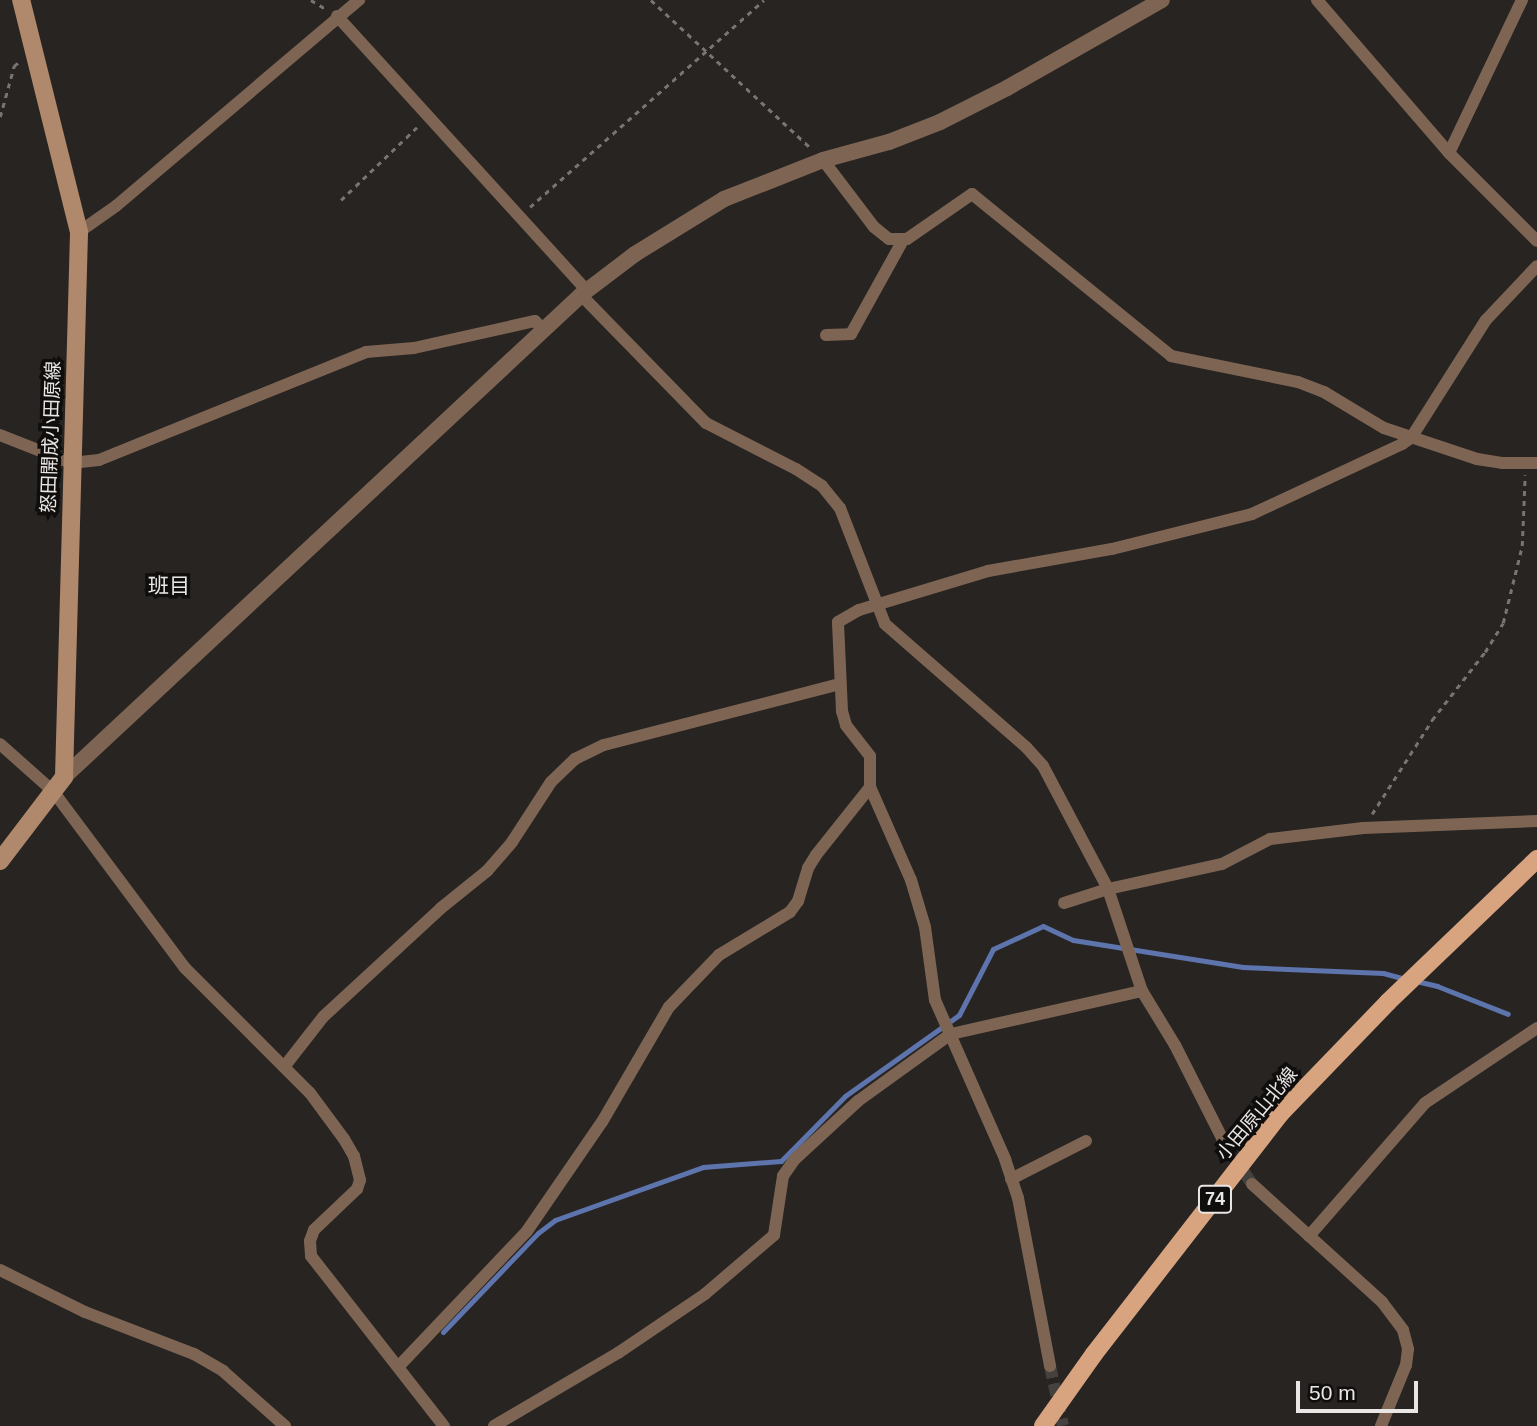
<!DOCTYPE html>
<meta charset="utf-8">
<style>
body{margin:0}
#map{position:relative;width:1537px;height:1426px;overflow:hidden;background:#282422;font-family:Arial,"Noto Sans JP",sans-serif}
div>[style]{position:absolute}
.stream>*{height:5px;margin:-2.5px;padding:0 2.5px;transform-origin:2.5px;border-radius:2.5px;background:#5d74ad}
.minor-tunnel>*{height:12px;margin-top:-6px;transform-origin:0;background:repeating-linear-gradient(90deg,#45413f 0 12px,transparent 0 18px)}
.path>*{height:2.5px;margin-top:-1.25px;transform-origin:0;background:repeating-linear-gradient(90deg,#787473 0 5px,transparent 0 10px)}
.minor>*{height:12px;margin:-6px;padding:0 6px;transform-origin:6px;border-radius:6px;background:#7e6553}
.tertiary>*{height:16px;margin:-8px;padding:0 8px;transform-origin:8px;border-radius:8px;background:#7e6553}
.secondary>*{height:18px;margin:-9px;padding:0 9px;transform-origin:9px;border-radius:9px;background:#b0886c}
.primary>*{height:18px;margin:-9px;padding:0 9px;transform-origin:9px;border-radius:9px;background:#d8a480}
span{translate:-50% -50%;white-space:nowrap;text-align:center;line-height:1.15;-webkit-text-stroke:7px #0f0e0d;paint-order:stroke}
.shield-label span{padding:2px 5px;background:#0f0e0d;border:2px solid;border-radius:5px;-webkit-text-stroke-width:0}
.shield-label{font-size:18px;color:#e9e6e5;font-weight:700}
.street-label{font-size:19px;color:#e9e6e5}
.neighbourhood-label{font-size:21px;color:#e9e6e5}
.scale{position:absolute;left:1296px;top:1381px;width:122px;height:32px;box-sizing:border-box;border:4px solid #e9e6e5;border-top:0;padding-left:9px;font-size:21px;line-height:24px;white-space:nowrap;color:#e9e6e5;-webkit-text-stroke:5px #0f0e0d;paint-order:stroke}
</style>
<div id="map">
<div class="stream">
<i style="left:1416px;top:981px;width:22px;rotate:13deg"></i>
<i style="left:1437px;top:986px;width:76px;rotate:21.5deg"></i>
<i style="left:443px;top:1332px;width:137px;rotate:-46.2deg"></i>
<i style="left:538px;top:1233px;width:21px;rotate:-37deg"></i>
<i style="left:555px;top:1220px;width:157px;rotate:-19.7deg"></i>
<i style="left:703px;top:1167px;width:78px;rotate:-4.4deg"></i>
<i style="left:781px;top:1161px;width:91px;rotate:-45.4deg"></i>
<i style="left:845px;top:1096px;width:140px;rotate:-35.4deg"></i>
<i style="left:959px;top:1015px;width:74px;rotate:-62.7deg"></i>
<i style="left:993px;top:949px;width:55px;rotate:-24.7deg"></i>
<i style="left:1043px;top:926px;width:33px;rotate:25deg"></i>
<i style="left:1073px;top:940px;width:172px;rotate:9deg"></i>
<i style="left:1243px;top:967px;width:140px;rotate:2.5deg"></i>
<i style="left:1383px;top:973px;width:24px;rotate:15deg"></i>
</div>
<div class="minor-tunnel">
<i style="left:1224px;top:1142px;width:50px;rotate:56.3deg"></i>
<i style="left:1050px;top:1366px;width:61px;rotate:77.8deg"></i>
</div>
<div class="path">
<i style="left:311px;top:0;width:17px;rotate:31deg"></i>
<i style="left:651px;top:0;width:217px;rotate:42.8deg"></i>
<i style="left:0;top:117px;width:53px;rotate:-74.6deg"></i>
<i style="left:14px;top:66px;width:6px;rotate:-39deg"></i>
<i style="left:341px;top:200px;width:105px;rotate:-43.8deg"></i>
<i style="left:530px;top:207px;width:312px;rotate:-41.5deg"></i>
<i style="left:1372px;top:814px;width:112px;rotate:-57.4deg"></i>
<i style="left:1432px;top:720px;width:86px;rotate:-52.1deg"></i>
<i style="left:1485px;top:652px;width:34px;rotate:-58deg"></i>
<i style="left:1503px;top:623px;width:79px;rotate:-76.1deg"></i>
<i style="left:1522px;top:546px;width:71px;rotate:-87.6deg"></i>
</div>
<div class="minor">
<i style="left:1317px;top:0;width:202px;rotate:49.2deg"></i>
<i style="left:1449px;top:153px;width:124px;rotate:45deg"></i>
<i style="left:337px;top:16px;width:370px;rotate:47.7deg"></i>
<i style="left:1449px;top:153px;width:170px;rotate:-64.5deg"></i>
<i style="left:823px;top:160px;width:84px;rotate:52.7deg"></i>
<i style="left:874px;top:227px;width:19px;rotate:39deg"></i>
<i style="left:889px;top:239px;width:18px"></i>
<i style="left:907px;top:239px;width:79px;rotate:-34.7deg"></i>
<i style="left:972px;top:194px;width:257px;rotate:39.1deg"></i>
<i style="left:1171px;top:356px;width:130px;rotate:11.6deg"></i>
<i style="left:1298px;top:382px;width:28px;rotate:21deg"></i>
<i style="left:1324px;top:392px;width:70px;rotate:31deg"></i>
<i style="left:1384px;top:428px;width:98px;rotate:18.4deg"></i>
<i style="left:1477px;top:459px;width:25px;rotate:9deg"></i>
<i style="left:1502px;top:463px;width:35px"></i>
<i style="left:79px;top:232px;width:45px;rotate:-35.1deg"></i>
<i style="left:116px;top:206px;width:319px;rotate:-40.3deg"></i>
<i style="left:581px;top:295px;width:179px;rotate:45.7deg"></i>
<i style="left:706px;top:423px;width:101px;rotate:27.1deg"></i>
<i style="left:796px;top:469px;width:31px;rotate:33deg"></i>
<i style="left:822px;top:486px;width:28px;rotate:51deg"></i>
<i style="left:840px;top:508px;width:124px;rotate:68.8deg"></i>
<i style="left:885px;top:624px;width:187px;rotate:41.1deg"></i>
<i style="left:1026px;top:747px;width:25px;rotate:48deg"></i>
<i style="left:1043px;top:766px;width:139px;rotate:62.1deg"></i>
<i style="left:1108px;top:889px;width:108px;rotate:71.6deg"></i>
<i style="left:1142px;top:991px;width:63px;rotate:58.6deg"></i>
<i style="left:1175px;top:1045px;width:109px;rotate:63.2deg"></i>
<i style="left:826px;top:335px;width:25px;rotate:-2deg"></i>
<i style="left:851px;top:334px;width:107px;rotate:-61deg"></i>
<i style="left:0;top:435px;width:76px;rotate:21.5deg"></i>
<i style="left:71px;top:463px;width:28px;rotate:-6deg"></i>
<i style="left:99px;top:460px;width:288px;rotate:-22deg"></i>
<i style="left:366px;top:352px;width:48px;rotate:-4.8deg"></i>
<i style="left:414px;top:348px;width:124px;rotate:-12.6deg"></i>
<i style="left:535px;top:321px;width:14px;rotate:45deg"></i>
<i style="left:0;top:744px;width:71px;rotate:41.6deg"></i>
<i style="left:53px;top:791px;width:221px;rotate:53.3deg"></i>
<i style="left:185px;top:968px;width:177px;rotate:45deg"></i>
<i style="left:310px;top:1093px;width:57px;rotate:53.5deg"></i>
<i style="left:344px;top:1139px;width:20px;rotate:60deg"></i>
<i style="left:354px;top:1156px;width:25px;rotate:76deg"></i>
<i style="left:360px;top:1180px;width:9px;rotate:108deg"></i>
<i style="left:357px;top:1189px;width:59px;rotate:136.4deg"></i>
<i style="left:314px;top:1230px;width:12px;rotate:110deg"></i>
<i style="left:310px;top:1241px;width:15px;rotate:86deg"></i>
<i style="left:311px;top:1256px;width:216px;rotate:52deg"></i>
<i style="left:870px;top:787px;width:102px;rotate:66.2deg"></i>
<i style="left:911px;top:880px;width:49px;rotate:73.4deg"></i>
<i style="left:925px;top:927px;width:74px;rotate:82.2deg"></i>
<i style="left:935px;top:1000px;width:174px;rotate:66.2deg"></i>
<i style="left:1005px;top:1159px;width:41px;rotate:71.6deg"></i>
<i style="left:1018px;top:1198px;width:171px;rotate:79.2deg"></i>
<i style="left:1064px;top:903px;width:46px;rotate:-17.7deg"></i>
<i style="left:1108px;top:889px;width:117px;rotate:-12.4deg"></i>
<i style="left:1222px;top:864px;width:54px;rotate:-27.5deg"></i>
<i style="left:1270px;top:839px;width:94px;rotate:-6.7deg"></i>
<i style="left:1363px;top:828px;width:174px;rotate:-2.3deg"></i>
<i style="left:284px;top:1067px;width:63px;rotate:-52deg"></i>
<i style="left:323px;top:1017px;width:161px;rotate:-42.7deg"></i>
<i style="left:441px;top:908px;width:59px;rotate:-38.8deg"></i>
<i style="left:487px;top:871px;width:38px;rotate:-49deg"></i>
<i style="left:512px;top:842px;width:72px;rotate:-57deg"></i>
<i style="left:551px;top:782px;width:33px;rotate:-44deg"></i>
<i style="left:575px;top:759px;width:32px;rotate:-26deg"></i>
<i style="left:604px;top:745px;width:244px;rotate:-14.5deg"></i>
<i style="left:1011px;top:1179px;width:84px;rotate:-26.9deg"></i>
<i style="left:1252px;top:1184px;width:176px;rotate:42.2deg"></i>
<i style="left:1382px;top:1302px;width:35px;rotate:53deg"></i>
<i style="left:1403px;top:1330px;width:20px;rotate:75deg"></i>
<i style="left:1408px;top:1349px;width:16px;rotate:97deg"></i>
<i style="left:1406px;top:1365px;width:66px;rotate:112.3deg"></i>
<i style="left:1309px;top:1236px;width:176px;rotate:-48.9deg"></i>
<i style="left:1425px;top:1103px;width:135px;rotate:-33.8deg"></i>
<i style="left:0;top:1270px;width:95px;rotate:26.3deg"></i>
<i style="left:85px;top:1312px;width:117px;rotate:21.1deg"></i>
<i style="left:194px;top:1354px;width:34px;rotate:30deg"></i>
<i style="left:223px;top:1371px;width:83px;rotate:41.6deg"></i>
<i style="left:399px;top:1366px;width:186px;rotate:-46.5deg"></i>
<i style="left:527px;top:1231px;width:132px;rotate:-55.5deg"></i>
<i style="left:602px;top:1122px;width:133px;rotate:-59.8deg"></i>
<i style="left:669px;top:1007px;width:72px;rotate:-46.1deg"></i>
<i style="left:719px;top:955px;width:83px;rotate:-31.2deg"></i>
<i style="left:790px;top:912px;width:14px;rotate:-54deg"></i>
<i style="left:798px;top:901px;width:34px;rotate:-73deg"></i>
<i style="left:808px;top:868px;width:15px;rotate:-58deg"></i>
<i style="left:816px;top:855px;width:87px;rotate:-51.5deg"></i>
<i style="left:870px;top:787px;width:31px;rotate:-90deg"></i>
<i style="left:870px;top:756px;width:39px;rotate:-128deg"></i>
<i style="left:846px;top:725px;width:15px;rotate:-106deg"></i>
<i style="left:842px;top:711px;width:89px;rotate:-92.6deg"></i>
<i style="left:838px;top:622px;width:24px;rotate:-30deg"></i>
<i style="left:859px;top:610px;width:135px;rotate:-16.8deg"></i>
<i style="left:988px;top:571px;width:126px;rotate:-10.1deg"></i>
<i style="left:1112px;top:549px;width:144px;rotate:-14deg"></i>
<i style="left:1252px;top:514px;width:166px;rotate:-25deg"></i>
<i style="left:1402px;top:444px;width:11px;rotate:-34deg"></i>
<i style="left:1411px;top:438px;width:140px;rotate:-57.6deg"></i>
<i style="left:1486px;top:320px;width:74px;rotate:-46.6deg"></i>
<i style="left:494px;top:1426px;width:144px;rotate:-30.5deg"></i>
<i style="left:618px;top:1353px;width:105px;rotate:-34.1deg"></i>
<i style="left:705px;top:1294px;width:91px;rotate:-40.5deg"></i>
<i style="left:774px;top:1235px;width:60px;rotate:-81.3deg"></i>
<i style="left:783px;top:1176px;width:21px;rotate:-55deg"></i>
<i style="left:795px;top:1159px;width:86px;rotate:-42.6deg"></i>
<i style="left:858px;top:1101px;width:115px;rotate:-35.8deg"></i>
<i style="left:951px;top:1034px;width:196px;rotate:-12.7deg"></i>
</div>
<div class="tertiary">
<i style="left:64px;top:777px;width:707px;rotate:-42.99deg"></i>
<i style="left:581px;top:295px;width:68px;rotate:-37.2deg"></i>
<i style="left:635px;top:254px;width:105px;rotate:-31.7deg"></i>
<i style="left:724px;top:199px;width:106px;rotate:-21.5deg"></i>
<i style="left:823px;top:160px;width:68px;rotate:-15.3deg"></i>
<i style="left:889px;top:142px;width:55px;rotate:-21.4deg"></i>
<i style="left:940px;top:122px;width:75px;rotate:-26.9deg"></i>
<i style="left:1007px;top:88px;width:178px;rotate:-29.6deg"></i>
</div>
<div class="secondary">
<i style="left:0;top:861px;width:106px;rotate:-52.7deg"></i>
<i style="left:64px;top:777px;width:545px;rotate:-88.42deg"></i>
<i style="left:79px;top:232px;width:239px;rotate:-104deg"></i>
</div>
<div class="primary">
<i style="left:1043px;top:1426px;width:88px;rotate:-54.7deg"></i>
<i style="left:1094px;top:1354px;width:304px;rotate:-52.2deg"></i>
<i style="left:1280px;top:1114px;width:156px;rotate:-46deg"></i>
<i style="left:1388px;top:1002px;width:207px;rotate:-43.8deg"></i>
</div>
<div class="shield-label">
<span style="left:1215px;top:1199px">74</span>
</div>
<div class="street-label">
<span style="left:51px;top:437px;rotate:-88deg">怒田開成小田原線</span>
<span style="left:1257px;top:1114px;rotate:-50deg">小田原山北線</span>
</div>
<div class="neighbourhood-label">
<span style="left:169px;top:586px">班目</span>
</div>
<div class="scale">50 m</div>
</div>
